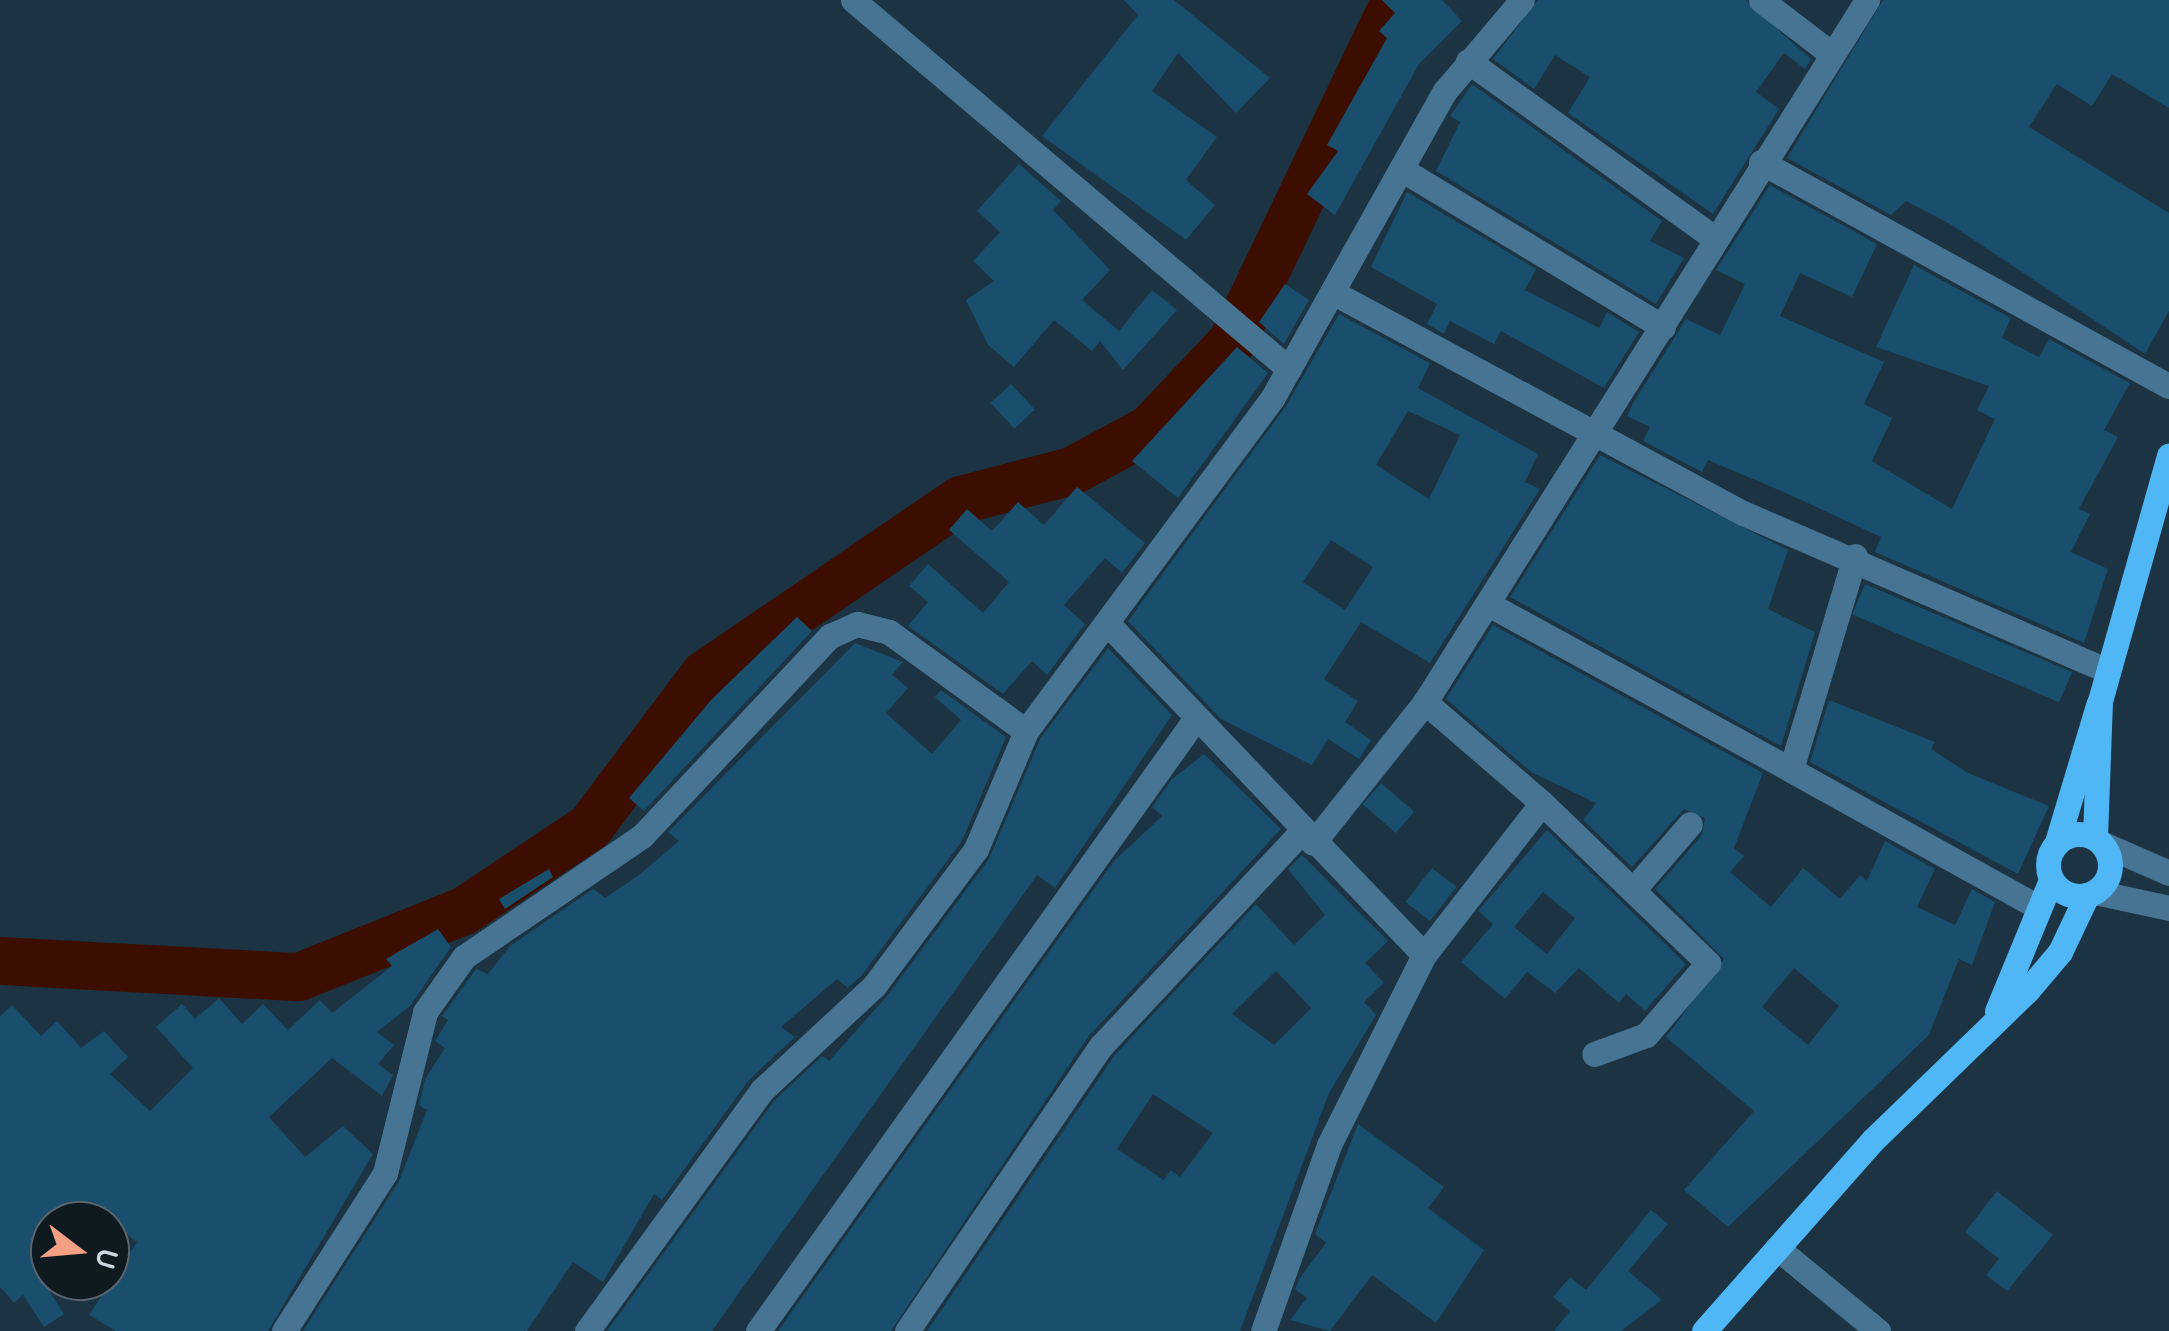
<!DOCTYPE html>
<style>
body{margin:0}
#map{position:relative;width:2169px;height:1331px;overflow:hidden;background:#1b3342;font-family:Quicksand,sans-serif}
div>[style]{position:absolute}
.river>*{height:48px;margin:-24px;padding:0 24px;transform-origin:24px;border-radius:24px;background:#3b0e01}
.building>*{inset:0;background:#194e6c;transform-origin:0 0}
.minor>*{height:25px;margin:-12.5px;padding:0 12.5px;transform-origin:12.5px;border-radius:12.5px;background:#467492}
.major>*{height:25px;margin:-12.5px;padding:0 12.5px;transform-origin:12.5px;border-radius:12.5px;background:#4fb7f5}
.major>.ring{margin:-12.5px;padding:0;box-sizing:content-box;background:none;border:25px solid #4fb7f5;border-radius:50%}
span{translate:-50% -50%;white-space:nowrap;text-align:center;line-height:1.15;-webkit-text-stroke:8px #0f1920;paint-order:stroke}
.north{position:absolute;left:30px;top:1201px;width:100px;height:100px;box-sizing:border-box;background:#0f1920;border:2px solid #5a656e;border-radius:50%;rotate:106deg;font-size:28px;font-weight:700;line-height:40px;text-align:center;color:#cad8e2}
.north::after{content:'';display:block;margin:auto;width:35px;height:45px;background:#f39f83;clip-path:polygon(50% 0,100% 100%,50% 72%,0 100%)}
</style>
<div id="map">
<div class="river">
<i style="left:0;top:961px;width:299px;rotate:3.1deg"></i>
<i style="left:299px;top:977px;width:178px;rotate:-21.8deg"></i>
<i style="left:464px;top:911px;width:151px;rotate:-33.7deg"></i>
<i style="left:590px;top:827px;width:190px;rotate:-53.1deg"></i>
<i style="left:704px;top:675px;width:311px;rotate:-34.3deg"></i>
<i style="left:961px;top:500px;width:115px;rotate:-14.6deg"></i>
<i style="left:1072px;top:471px;width:89px;rotate:-28.3deg"></i>
<i style="left:1150px;top:429px;width:120px;rotate:-46.7deg"></i>
<i style="left:1232px;top:342px;width:379px;rotate:-64.4deg"></i>
</div>
<div class="building">
<i style="clip-path:polygon(1124px 0,1174px 0,1270px 78px,1236px 113px,1178px 53px,1152px 91px,1217px 137px,1186px 180px,1215px 205px,1186px 240px,1042px 136px,1138px 15px)"></i>
<i style="clip-path:polygon(1382px 0,1442px 0,1462px 21px,1419px 64px,1335px 215px,1307px 194px,1338px 151px,1327px 145px,1387px 38px,1379px 31px,1395px 13px)"></i>
<i style="clip-path:polygon(1538px 0,1745px 0,1811px 59px,1805px 69px,1784px 53px,1756px 92px,1779px 109px,1713px 214px,1568px 113px,1590px 77px,1555px 55px,1534px 89px,1493px 59px)"></i>
<i style="clip-path:polygon(1883px 0,2169px 0,2169px 108px,2112px 74px,2092px 106px,2057px 84px,2029px 127px,2169px 213px,2169px 311px,2145px 354px,1950px 224px,1906px 201px,1891px 215px,1787px 158px)"></i>
<i style="clip-path:polygon(1472px 84px,1662px 221px,1650px 241px,1684px 258px,1656px 304px,1436px 171px,1460px 122px,1450px 116px)"></i>
<i style="clip-path:polygon(1019px 164px,1061px 201px,1053px 210px,1110px 270px,1082px 300px,1119px 331px,1152px 290px,1177px 310px,1123px 370px,1100px 341px,1092px 351px,1054px 320px,1014px 367px,988px 345px,966px 300px,994px 281px,973px 261px,1000px 232px,977px 211px)"></i>
<i style="clip-path:polygon(1770px 185px,1877px 244px,1852px 297px,1800px 273px,1780px 316px,1884px 362px,1864px 404px,1892px 418px,1872px 461px,1952px 509px,1995px 419px,1977px 410px,1989px 386px,1876px 347px,1914px 265px,2011px 318px,2002px 338px,2039px 357px,2049px 339px,2130px 383px,2104px 430px,2118px 437px,2079px 509px,2090px 514px,2071px 552px,2108px 569px,2084px 643px,1875px 552px,1881px 537px,1786px 493px,1708px 460px,1702px 472px,1643px 441px,1650px 427px,1627px 416px,1633px 403px,1686px 319px,1720px 335px,1745px 284px,1716px 270px)"></i>
<i style="clip-path:polygon(1407px 192px,1536px 269px,1525px 290px,1599px 328px,1607px 312px,1639px 332px,1604px 388px,1501px 331px,1494px 344px,1450px 321px,1444px 334px,1427px 324px,1437px 304px,1371px 267px)"></i>
<i style="clip-path:polygon(1285px 284px,1309px 300px,1284px 344px,1259px 322px)"></i>
<i style="clip-path:polygon(evenodd,1339px 314px,1430px 363px,1418px 388px,1538px 454px,1525px 482px,1540px 489px,1430px 663px,1361px 622px,1324px 679px,1358px 701px,1345px 722px,1371px 740px,1359px 759px,1328px 739px,1312px 765px,1221px 719px,1128px 621px,1286px 406px,1339px 314px,1408px 411px,1460px 435px,1429px 499px,1376px 465px,1408px 411px,1339px 314px,1331px 540px,1373px 567px,1345px 610px,1303px 582px,1331px 540px)"></i>
<i style="clip-path:polygon(1237px 347px,1268px 373px,1178px 498px,1132px 461px)"></i>
<i style="left:1011px;top:384px;width:35px;height:28px;rotate:47deg"></i>
<i style="clip-path:polygon(1600px 455px,1788px 550px,1768px 609px,1815px 632px,1781px 746px,1510px 597px)"></i>
<i style="clip-path:polygon(1077px 487px,1145px 543px,1122px 573px,1105px 558px,1064px 605px,1085px 624px,1047px 675px,1032px 661px,1003px 694px,908px 626px,928px 602px,909px 586px,928px 564px,983px 613px,1009px 582px,949px 530px,967px 509px,992px 531px,1018px 502px,1044px 525px)"></i>
<i style="left:1865px;top:584px;width:225px;height:33px;rotate:23deg"></i>
<i style="clip-path:polygon(797px 617px,812px 631px,644px 811px,629px 798px,711px 700px)"></i>
<i style="clip-path:polygon(evenodd,1493px 625px,1763px 773px,1734px 848px,1744px 856px,1730px 872px,1771px 907px,1803px 868px,1840px 899px,1860px 875px,1867px 881px,1885px 841px,1935px 869px,1917px 907px,1955px 925px,1972px 889px,1995px 902px,1972px 965px,1959px 959px,1929px 1035px,1728px 1227px,1684px 1190px,1754px 1111px,1666px 1037px,1724px 959px,1655px 889px,1702px 835px,1705px 818px,1684px 809px,1632px 867px,1583px 820px,1596px 803px,1531px 772px,1446px 699px,1493px 625px,1794px 968px,1839px 1006px,1808px 1045px,1762px 1007px,1794px 968px)"></i>
<i style="clip-path:polygon(855px 643px,903px 662px,892px 675px,908px 688px,886px 713px,932px 754px,961px 720px,935px 697px,941px 690px,1006px 737px,962px 841px,862px 975px,848px 988px,837px 979px,781px 1027px,795px 1037px,749px 1080px,662px 1200px,654px 1194px,603px 1282px,573px 1262px,527px 1331px,303px 1331px,399px 1181px,427px 1110px,419px 1105px,425px 1079px,445px 1048px,435px 1041px,448px 1020px,442px 1016px,476px 969px,488px 974px,510px 946px,593px 889px,605px 898px,639px 875px,679px 841px,668px 832px)"></i>
<i style="clip-path:polygon(1108px 648px,1172px 715px,1055px 888px,1037px 875px,712px 1331px,607px 1331px,774px 1101px,822px 1056px,829px 1061px,887px 996px,989px 859px,1040px 739px)"></i>
<i style="clip-path:polygon(1829px 700px,1935px 742px,1931px 749px,1968px 773px,2049px 806px,2018px 874px,1810px 762px)"></i>
<i style="clip-path:polygon(1204px 754px,1281px 829px,1088px 1037px,891px 1331px,778px 1331px,1114px 861px,1162px 816px,1152px 807px,1172px 779px)"></i>
<i style="left:1381px;top:783px;width:44px;height:28px;rotate:41deg"></i>
<i style="clip-path:polygon(evenodd,1547px 830px,1686px 964px,1645px 1011px,1626px 994px,1619px 1003px,1579px 968px,1555px 993px,1527px 972px,1505px 999px,1461px 962px,1493px 924px,1478px 911px,1547px 830px,1543px 892px,1575px 918px,1547px 954px,1514px 927px,1543px 892px)"></i>
<i style="clip-path:polygon(evenodd,1302px 855px,1388px 941px,1365px 963px,1384px 983px,1364px 1002px,1376px 1015px,1329px 1093px,1240px 1331px,927px 1331px,1114px 1056px,1256px 904px,1294px 945px,1325px 915px,1288px 869px,1302px 855px,1276px 971px,1311px 1008px,1274px 1045px,1232px 1014px,1276px 971px,1302px 855px,1153px 1094px,1213px 1133px,1180px 1177px,1171px 1170px,1164px 1180px,1117px 1149px,1153px 1094px)"></i>
<i style="left:1432px;top:868px;width:31px;height:43px;rotate:38deg"></i>
<i style="clip-path:polygon(549px 869px,553px 877px,505px 909px,499px 899px)"></i>
<i style="clip-path:polygon(438px 929px,451px 947px,410px 1006px,377px 1032px,394px 1045px,378px 1064px,393px 1075px,382px 1096px,332px 1058px,269px 1117px,305px 1157px,343px 1126px,373px 1154px,268px 1331px,116px 1331px,89px 1315px,137px 1242px,110px 1221px,50px 1221px,50px 1292px,64px 1314px,44px 1327px,23px 1295px,14px 1303px,0 1287px,0 1016px,12px 1005px,41px 1036px,57px 1021px,81px 1048px,104px 1031px,128px 1057px,110px 1074px,150px 1111px,193px 1068px,156px 1027px,182px 1004px,195px 1019px,219px 998px,242px 1024px,263px 1004px,288px 1030px,320px 1000px,332px 1013px,392px 966px,386px 959px)"></i>
<i style="clip-path:polygon(1358px 1124px,1444px 1187px,1428px 1208px,1484px 1250px,1436px 1323px,1372px 1275px,1330px 1331px,1290px 1320px,1307px 1298px,1295px 1289px,1299px 1279px,1326px 1243px,1315px 1234px)"></i>
<i style="clip-path:polygon(1997px 1191px,2053px 1235px,2007px 1291px,1986px 1275px,1999px 1259px,1965px 1232px)"></i>
<i style="clip-path:polygon(1651px 1210px,1668px 1224px,1628px 1271px,1662px 1300px,1621px 1331px,1554px 1331px,1570px 1311px,1553px 1297px,1570px 1277px,1586px 1290px)"></i>
</div>
<div class="minor">
<i style="left:853px;top:0;width:571px;rotate:40.24deg"></i>
<i style="left:1761px;top:0;width:86px;rotate:37.4deg"></i>
<i style="left:1468px;top:61px;width:305px;rotate:35.7deg"></i>
<i style="left:1761px;top:162px;width:465px;rotate:28.8deg"></i>
<i style="left:1401px;top:169px;width:306px;rotate:31.1deg"></i>
<i style="left:1334px;top:293px;width:464px;rotate:28.3deg"></i>
<i style="left:1743px;top:513px;width:395px;rotate:23.4deg"></i>
<i style="left:1855px;top:556px;width:223px;rotate:106.7deg"></i>
<i style="left:1791px;top:770px;width:280px;rotate:29deg"></i>
<i style="left:1490px;top:605px;width:343px;rotate:28.7deg"></i>
<i style="left:1107px;top:623px;width:459px;rotate:46.3deg"></i>
<i style="left:1424px;top:955px;width:212px;rotate:116.6deg"></i>
<i style="left:1329px;top:1145px;width:197px;rotate:109.5deg"></i>
<i style="left:1542px;top:803px;width:231px;rotate:43.9deg"></i>
<i style="left:1708px;top:963px;width:95px;rotate:130.7deg"></i>
<i style="left:1646px;top:1035px;width:55px;rotate:159.9deg"></i>
<i style="left:1313px;top:843px;width:180px;rotate:-51.5deg"></i>
<i style="left:2103px;top:844px;width:72px;rotate:23.7deg"></i>
<i style="left:1633px;top:890px;width:87px;rotate:-49.2deg"></i>
<i style="left:2095px;top:892px;width:76px;rotate:12.2deg"></i>
<i style="left:1424px;top:955px;width:192px;rotate:-52.2deg"></i>
<i style="left:1542px;top:803px;width:155px;rotate:-139.2deg"></i>
<i style="left:1425px;top:702px;width:830px;rotate:-57.8deg"></i>
<i style="left:1777px;top:1248px;width:131px;rotate:39.4deg"></i>
<i style="left:284px;top:1331px;width:188px;rotate:-57.4deg"></i>
<i style="left:385px;top:1173px;width:166px;rotate:-76deg"></i>
<i style="left:425px;top:1012px;width:67px;rotate:-54.7deg"></i>
<i style="left:464px;top:957px;width:215px;rotate:-34.2deg"></i>
<i style="left:642px;top:836px;width:274px;rotate:-46.8deg"></i>
<i style="left:830px;top:636px;width:30px;rotate:-24deg"></i>
<i style="left:857px;top:624px;width:33px;rotate:14deg"></i>
<i style="left:889px;top:632px;width:169px;rotate:35.9deg"></i>
<i style="left:587px;top:1331px;width:298px;rotate:-54deg"></i>
<i style="left:762px;top:1090px;width:153px;rotate:-42.9deg"></i>
<i style="left:874px;top:986px;width:171px;rotate:-53.3deg"></i>
<i style="left:976px;top:849px;width:128px;rotate:-67deg"></i>
<i style="left:1026px;top:731px;width:415px;rotate:-53.5deg"></i>
<i style="left:1273px;top:397px;width:351px;rotate:-60.7deg"></i>
<i style="left:1445px;top:91px;width:119px;rotate:-49.8deg"></i>
<i style="left:758px;top:1331px;width:753px;rotate:-54.45deg"></i>
<i style="left:907px;top:1331px;width:345px;rotate:-55.8deg"></i>
<i style="left:1101px;top:1046px;width:294px;rotate:-46.9deg"></i>
</div>
<div class="major">
<i class="ring" style="left:2048px;top:834px;width:37px;height:37px"></i>
<i style="left:2095px;top:837px;width:136px;rotate:-87.9deg"></i>
<i style="left:2100px;top:701px;width:255px;rotate:-74.3deg"></i>
<i style="left:2057px;top:842px;width:143px;rotate:-73.3deg"></i>
<i style="left:1997px;top:1011px;width:142px;rotate:-67.6deg"></i>
<i style="left:1704px;top:1331px;width:255px;rotate:-48.5deg"></i>
<i style="left:1873px;top:1140px;width:214px;rotate:-44.1deg"></i>
<i style="left:2027px;top:991px;width:51px;rotate:-49.8deg"></i>
<i style="left:2060px;top:952px;width:63px;rotate:-64.7deg"></i>
</div>
<div class="north">U</div>
</div>
